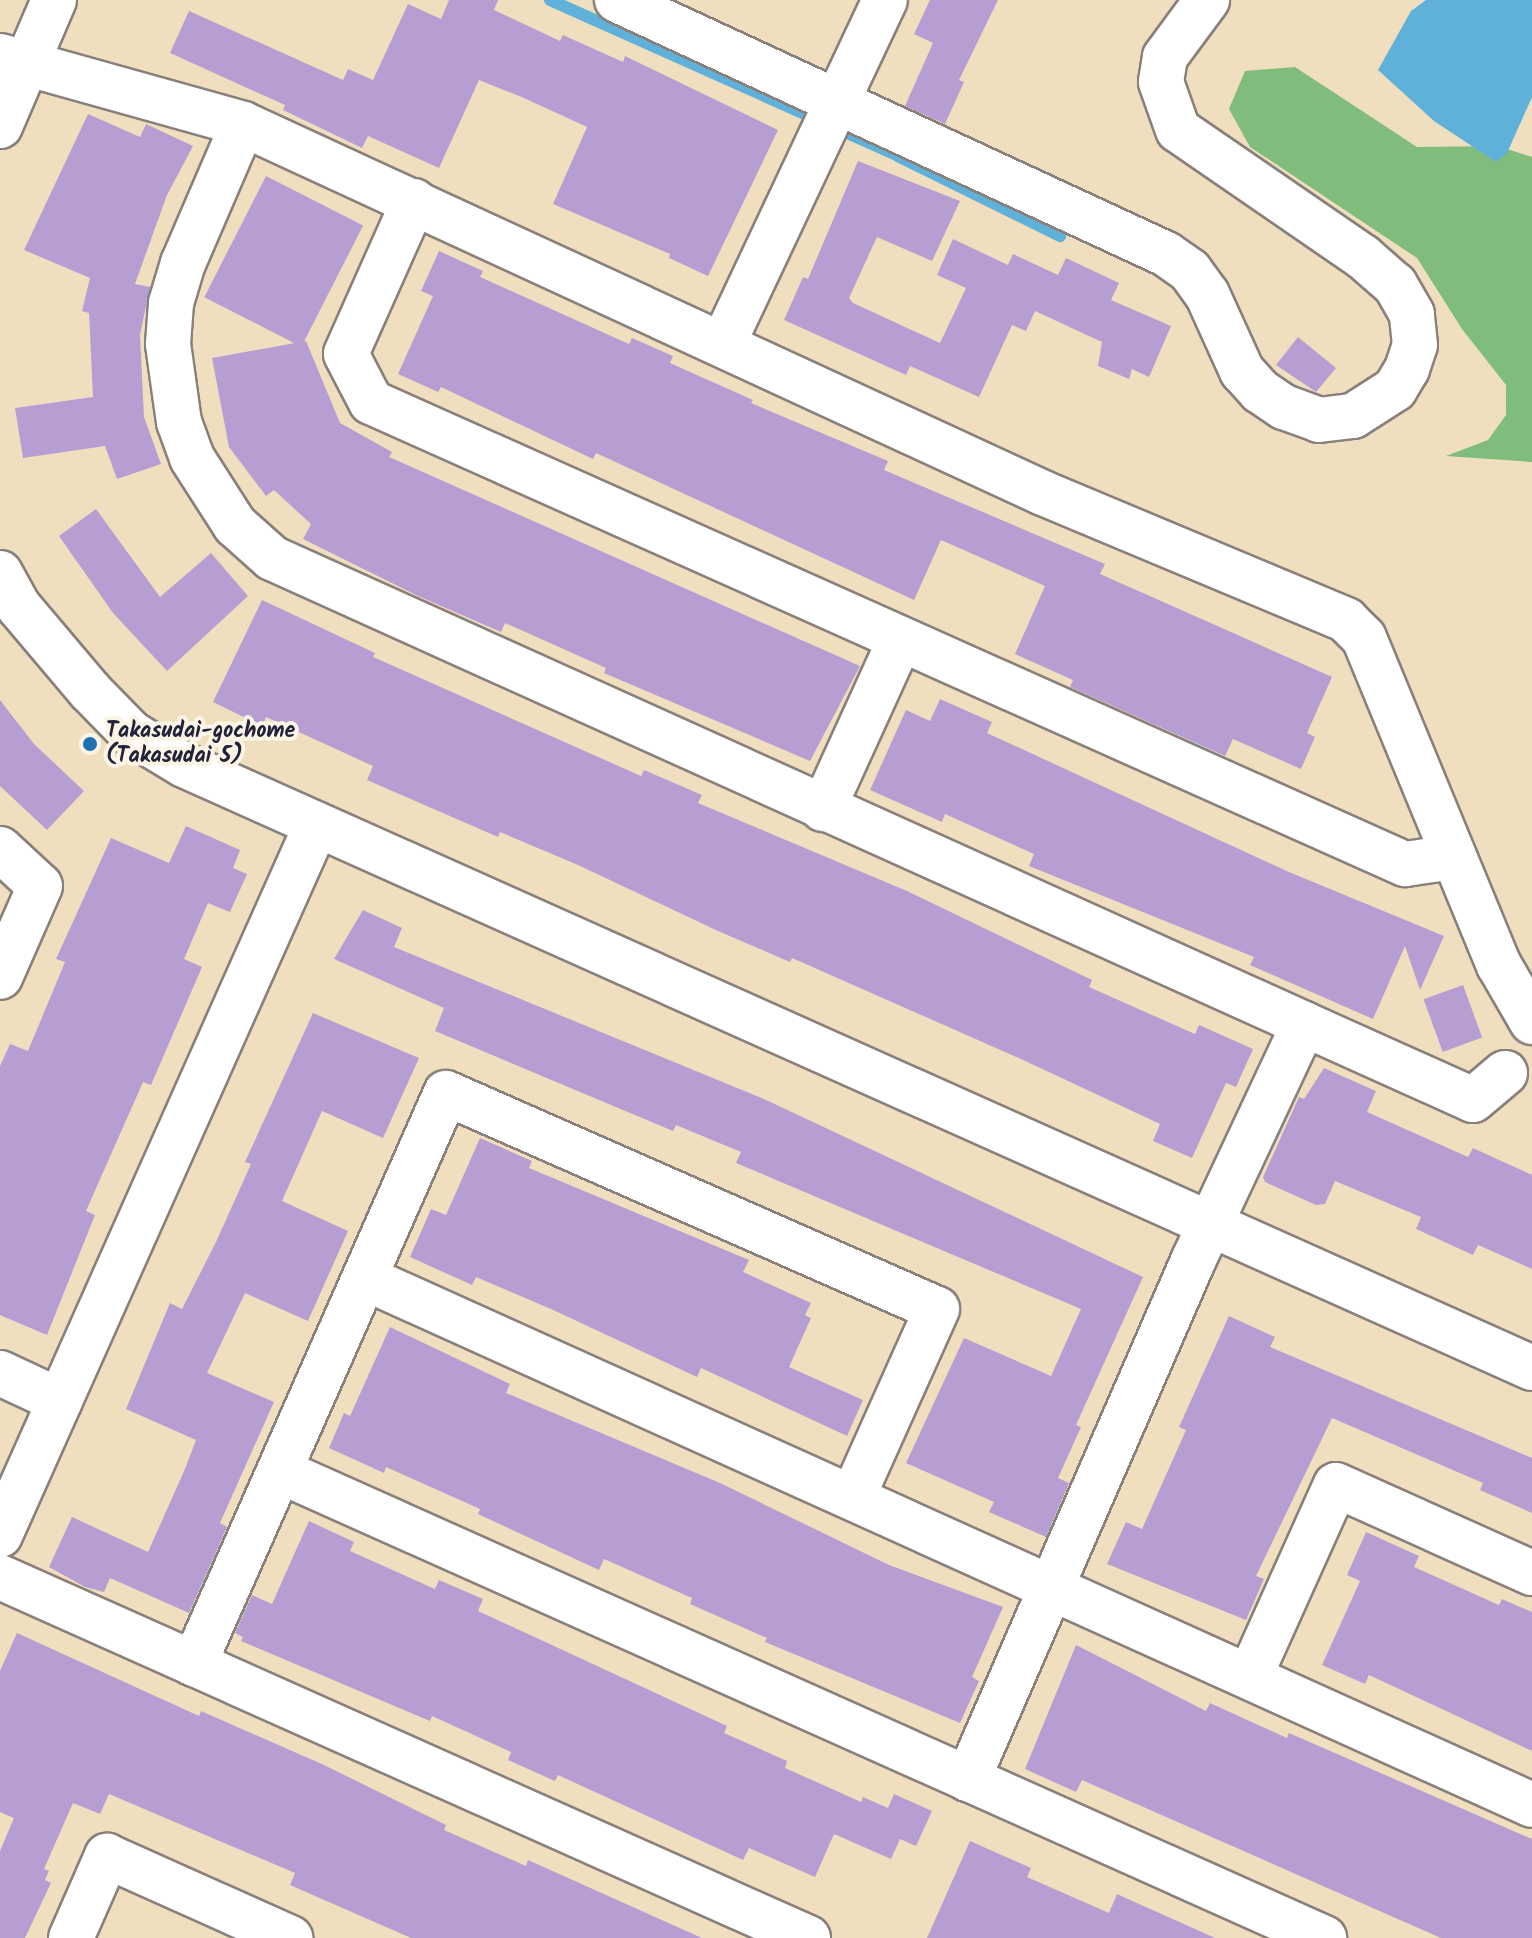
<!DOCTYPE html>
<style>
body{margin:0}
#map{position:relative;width:1532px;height:1938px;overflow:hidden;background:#f0dfbe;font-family:Kalam,sans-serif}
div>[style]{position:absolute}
.forest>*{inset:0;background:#80bd7d}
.water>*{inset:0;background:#5fb1da}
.stream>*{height:12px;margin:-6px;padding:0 6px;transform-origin:6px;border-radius:6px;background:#5fb1da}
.building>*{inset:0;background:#b79ed2;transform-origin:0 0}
.roads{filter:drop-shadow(2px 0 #89807c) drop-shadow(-2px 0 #89807c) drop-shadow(0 2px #89807c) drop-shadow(0 -2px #89807c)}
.minor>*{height:44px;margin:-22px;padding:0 22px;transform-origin:22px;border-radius:22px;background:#fff}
.dots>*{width:22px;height:22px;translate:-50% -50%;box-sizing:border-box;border:4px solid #fcf5e5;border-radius:50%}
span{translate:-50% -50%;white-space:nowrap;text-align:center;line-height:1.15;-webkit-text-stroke:8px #fcf5e5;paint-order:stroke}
.poi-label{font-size:22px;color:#22223b;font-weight:700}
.left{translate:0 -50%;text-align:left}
</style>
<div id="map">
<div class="forest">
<i style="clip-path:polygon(1295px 67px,1417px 147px,1497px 146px,1532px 157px,1532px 462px,1446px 456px,1488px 440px,1506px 415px,1506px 385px,1462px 329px,1417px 258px,1250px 147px,1229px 109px,1245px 71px)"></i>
</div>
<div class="water">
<i style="clip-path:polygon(1426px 0,1532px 0,1532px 97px,1507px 153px,1496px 162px,1434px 121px,1378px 70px,1411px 11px)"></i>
</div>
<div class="stream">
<i style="left:550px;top:0;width:381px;rotate:24.1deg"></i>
<i style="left:898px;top:156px;width:181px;rotate:26.3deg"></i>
</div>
<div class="building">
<i style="clip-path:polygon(449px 0,498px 0,494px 10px,560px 41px,563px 35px,623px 62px,625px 56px,778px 130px,708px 276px,669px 258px,670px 254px,553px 204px,587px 127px,524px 98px,479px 80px,439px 168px,368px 136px,362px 148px,283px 110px,285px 105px,170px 53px,189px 11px,343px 80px,348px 69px,373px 80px,408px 4px,441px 19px)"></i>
<i style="clip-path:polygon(930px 0,998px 0,959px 80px,964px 82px,945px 124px,905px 106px,933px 43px,914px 34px)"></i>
<i style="clip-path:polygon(88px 114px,140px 137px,146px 124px,193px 146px,167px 195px,135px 284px,150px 287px,140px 335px,144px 417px,161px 464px,117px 479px,105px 446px,23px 458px,15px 408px,93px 397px,89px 313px,82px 311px,90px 278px,24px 250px)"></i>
<i style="clip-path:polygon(858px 161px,960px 201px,932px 261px,877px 237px,849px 298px,853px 303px,940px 343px,966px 288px,937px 275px,953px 239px,1008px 265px,1013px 254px,1058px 275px,1066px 258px,1119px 283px,1111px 300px,1171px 326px,1149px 377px,1132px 369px,1129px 379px,1098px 366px,1102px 342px,1035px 311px,1026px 331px,1012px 325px,979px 397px,910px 366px,906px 375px,784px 320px,803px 277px,808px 279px)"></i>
<i style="left:266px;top:176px;width:109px;height:136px;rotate:27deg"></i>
<i style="clip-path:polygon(439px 251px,483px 271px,480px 277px,629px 344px,632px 338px,673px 356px,670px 363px,753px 400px,751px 403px,888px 461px,884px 470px,1105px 564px,1100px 574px,1332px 677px,1307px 733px,1315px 737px,1301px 769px,1233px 739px,1225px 756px,1070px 687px,1073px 680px,1015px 654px,1045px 586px,941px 540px,914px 600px,596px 453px,593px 459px,441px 387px,438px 392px,398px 374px,433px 296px,421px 291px)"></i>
<i style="clip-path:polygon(1298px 337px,1336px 368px,1316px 392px,1276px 365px)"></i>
<i style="clip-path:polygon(306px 341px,340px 423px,392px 452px,389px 457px,860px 666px,810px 761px,604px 673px,606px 668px,505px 623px,501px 632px,418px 596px,303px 539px,311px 524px,274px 490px,266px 496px,229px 447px,212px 358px)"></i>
<i style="clip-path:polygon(96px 509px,160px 597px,211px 553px,248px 596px,167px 671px,113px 613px,59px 536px)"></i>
<i style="clip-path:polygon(262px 600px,375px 653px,373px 657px,641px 776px,644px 770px,702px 795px,698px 803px,907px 891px,1092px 980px,1089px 987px,1195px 1034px,1199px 1025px,1253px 1049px,1236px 1087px,1226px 1083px,1192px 1158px,1153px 1141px,1160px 1124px,1021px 1059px,792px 958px,790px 962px,718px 931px,578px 865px,500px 832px,498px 837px,367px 780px,373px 766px,266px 717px,262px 726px,213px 702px)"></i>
<i style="clip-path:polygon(940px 699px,992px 722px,987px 733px,1289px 872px,1444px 936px,1420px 990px,1405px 946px,1373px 1019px,1250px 965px,1254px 957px,1029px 866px,1034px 854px,945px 814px,942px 822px,870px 790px,906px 710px,930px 721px)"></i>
<i style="clip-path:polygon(0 700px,34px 744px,84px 791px,47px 830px,0 786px)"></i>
<i style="clip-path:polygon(186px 826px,240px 850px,233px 868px,247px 874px,230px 912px,208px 903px,184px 959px,202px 967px,151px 1085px,143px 1082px,86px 1211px,95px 1215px,47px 1335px,0 1315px,0 1066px,10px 1044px,28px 1051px,65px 962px,56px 959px,111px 838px,169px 863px)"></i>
<i style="clip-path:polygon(363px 910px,402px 928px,394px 947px,764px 1099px,1143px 1277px,1076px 1425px,1081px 1427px,1058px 1478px,1069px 1483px,1046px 1537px,989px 1512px,994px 1502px,906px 1463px,964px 1338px,1051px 1376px,1081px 1309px,736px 1163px,741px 1152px,676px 1125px,673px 1131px,435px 1031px,444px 1008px,334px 959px)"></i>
<i style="left:1463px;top:985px;width:56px;height:42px;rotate:70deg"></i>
<i style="clip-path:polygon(313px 1013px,419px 1058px,383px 1138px,322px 1111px,282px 1201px,348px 1231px,308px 1321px,245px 1293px,207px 1373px,274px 1402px,220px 1523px,227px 1527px,189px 1613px,110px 1578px,104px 1592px,85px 1587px,49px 1567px,72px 1517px,148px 1552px,185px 1469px,196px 1440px,126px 1409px,170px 1303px,182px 1309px,216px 1242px,251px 1164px,245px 1162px)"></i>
<i style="clip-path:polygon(1324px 1068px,1376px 1091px,1367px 1112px,1468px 1157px,1473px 1148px,1532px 1175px,1532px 1269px,1478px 1245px,1473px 1255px,1416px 1229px,1421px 1217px,1335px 1181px,1325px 1204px,1316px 1205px,1265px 1182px,1263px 1177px,1299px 1097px,1304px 1099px)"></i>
<i style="clip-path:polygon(480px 1138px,532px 1161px,529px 1168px,749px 1260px,743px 1272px,811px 1303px,805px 1315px,811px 1318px,789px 1367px,863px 1400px,847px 1436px,701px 1368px,697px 1377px,551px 1309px,476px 1277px,472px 1285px,410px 1257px,431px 1209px,446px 1215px)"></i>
<i style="clip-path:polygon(1229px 1316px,1275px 1337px,1270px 1347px,1532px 1458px,1532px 1513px,1480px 1490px,1483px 1483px,1332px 1418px,1256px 1576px,1264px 1579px,1246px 1620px,1107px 1564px,1126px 1522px,1142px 1529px,1186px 1430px,1179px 1427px)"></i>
<i style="clip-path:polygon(390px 1327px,510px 1384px,506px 1393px,720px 1483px,889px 1565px,1003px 1607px,972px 1677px,979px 1681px,960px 1723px,765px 1642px,767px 1638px,690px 1604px,692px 1598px,604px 1559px,599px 1570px,478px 1514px,480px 1509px,386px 1467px,384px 1473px,329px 1448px,344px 1413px,350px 1416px)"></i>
<i style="clip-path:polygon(309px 1521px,354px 1542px,350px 1551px,435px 1589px,439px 1580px,483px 1599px,478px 1611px,727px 1726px,724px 1733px,787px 1761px,785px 1768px,861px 1802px,863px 1797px,888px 1808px,894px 1794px,932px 1811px,916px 1846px,900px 1839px,891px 1859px,834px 1834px,815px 1877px,749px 1848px,743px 1860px,558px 1775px,555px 1781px,508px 1760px,511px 1752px,432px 1716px,430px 1721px,241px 1641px,243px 1637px,235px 1633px,252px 1595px,272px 1604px)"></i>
<i style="clip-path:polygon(1366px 1532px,1419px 1556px,1414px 1567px,1499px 1605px,1502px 1599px,1532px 1612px,1532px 1751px,1369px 1675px,1365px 1684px,1322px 1665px,1360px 1581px,1347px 1575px)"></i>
<i style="clip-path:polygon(17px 1633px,199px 1716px,201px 1711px,324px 1765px,446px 1825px,444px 1830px,526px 1866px,528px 1860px,702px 1938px,411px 1938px,290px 1885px,295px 1873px,109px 1794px,100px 1814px,73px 1803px,44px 1869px,49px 1871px,45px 1880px,51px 1883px,25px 1938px,0 1938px,0 1851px,14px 1818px,0 1812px,0 1671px)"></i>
<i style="clip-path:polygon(1076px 1645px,1206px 1711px,1210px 1703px,1287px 1738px,1289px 1733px,1532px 1839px,1532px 1938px,1441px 1938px,1082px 1780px,1076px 1792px,1025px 1769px)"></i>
<i style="clip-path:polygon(970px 1841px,1031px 1868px,1027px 1877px,1109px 1913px,1117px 1894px,1215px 1938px,927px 1938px)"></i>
</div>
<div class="roads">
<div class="minor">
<i style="left:617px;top:0;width:605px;rotate:24.83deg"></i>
<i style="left:1166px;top:254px;width:29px;rotate:35deg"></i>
<i style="left:1190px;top:271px;width:29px;rotate:54deg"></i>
<i style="left:1207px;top:294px;width:85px;rotate:65.6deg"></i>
<i style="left:1242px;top:371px;width:27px;rotate:48deg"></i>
<i style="left:1260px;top:391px;width:29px;rotate:34deg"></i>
<i style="left:1284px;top:407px;width:37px;rotate:20deg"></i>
<i style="left:1319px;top:420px;width:34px;rotate:-7deg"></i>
<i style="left:1353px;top:416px;width:50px;rotate:-32.7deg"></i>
<i style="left:1395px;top:389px;width:23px;rotate:-59deg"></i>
<i style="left:1407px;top:369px;width:25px;rotate:-72deg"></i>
<i style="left:1415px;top:345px;width:31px;rotate:-96deg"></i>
<i style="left:1412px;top:314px;width:34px;rotate:-120deg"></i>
<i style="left:1395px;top:285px;width:43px;rotate:-138.8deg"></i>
<i style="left:1363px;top:257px;width:224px;rotate:-145.5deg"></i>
<i style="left:1178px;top:130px;width:51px;rotate:-109.5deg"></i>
<i style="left:1161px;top:82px;width:25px;rotate:-81deg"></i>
<i style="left:1165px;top:57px;width:71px;rotate:-53.6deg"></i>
<i style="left:0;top:56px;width:252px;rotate:15.6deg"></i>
<i style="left:243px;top:124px;width:881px;rotate:24.76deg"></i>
<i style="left:1043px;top:493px;width:329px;rotate:22.7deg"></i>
<i style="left:1346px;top:620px;width:25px;rotate:45deg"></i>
<i style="left:1364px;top:638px;width:354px;rotate:67.6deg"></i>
<i style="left:1499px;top:965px;width:66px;rotate:59.9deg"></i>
<i style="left:243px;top:124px;width:151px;rotate:113.3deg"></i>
<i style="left:183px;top:263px;width:42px;rotate:106.7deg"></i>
<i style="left:171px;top:303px;width:41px;rotate:94.2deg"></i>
<i style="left:168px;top:344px;width:79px;rotate:82deg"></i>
<i style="left:179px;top:422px;width:38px;rotate:70deg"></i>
<i style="left:192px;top:458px;width:80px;rotate:57.3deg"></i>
<i style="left:235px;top:525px;width:50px;rotate:41.7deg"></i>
<i style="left:272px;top:558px;width:1132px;rotate:24.3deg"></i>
<i style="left:1304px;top:1024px;width:262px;rotate:115.1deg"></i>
<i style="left:1193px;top:1261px;width:565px;rotate:113.48deg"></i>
<i style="left:0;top:126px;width:137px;rotate:-66.8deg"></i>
<i style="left:414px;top:201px;width:167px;rotate:114deg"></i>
<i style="left:346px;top:354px;width:54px;rotate:62.5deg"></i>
<i style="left:371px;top:402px;width:1133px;rotate:24.08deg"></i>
<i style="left:1405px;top:864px;width:49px;rotate:-8.3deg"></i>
<i style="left:724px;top:342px;width:378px;rotate:-64.8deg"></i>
<i style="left:0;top:573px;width:39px;rotate:61deg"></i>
<i style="left:19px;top:607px;width:110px;rotate:49.8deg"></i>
<i style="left:90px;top:691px;width:59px;rotate:45.7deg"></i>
<i style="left:131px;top:733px;width:62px;rotate:31.1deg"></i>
<i style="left:184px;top:765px;width:1477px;rotate:24.1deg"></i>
<i style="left:823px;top:809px;width:186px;rotate:-65.5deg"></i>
<i style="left:0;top:849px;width:54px;rotate:42.8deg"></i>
<i style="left:40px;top:886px;width:99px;rotate:113.7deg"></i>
<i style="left:1304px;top:1024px;width:185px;rotate:24.2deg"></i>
<i style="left:1473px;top:1100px;width:42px;rotate:-40.2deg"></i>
<i style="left:365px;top:1278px;width:1280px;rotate:24.3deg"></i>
<i style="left:0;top:1373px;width:66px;rotate:25deg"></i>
<i style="left:280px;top:1471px;width:1144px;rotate:24.1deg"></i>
<i style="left:0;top:1535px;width:776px;rotate:-65.98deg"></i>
<i style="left:0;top:1577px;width:885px;rotate:24.07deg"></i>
<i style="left:194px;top:1664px;width:624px;rotate:-66.19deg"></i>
<i style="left:446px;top:1093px;width:536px;rotate:23.75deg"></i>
<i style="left:937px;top:1309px;width:206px;rotate:114.1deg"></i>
<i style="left:1250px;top:1676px;width:209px;rotate:-65.8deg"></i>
<i style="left:1336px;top:1485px;width:215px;rotate:24.2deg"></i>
<i style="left:71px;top:1938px;width:90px;rotate:-66.3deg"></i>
<i style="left:107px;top:1856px;width:201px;rotate:24.1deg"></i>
</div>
</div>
<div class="dots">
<i style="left:90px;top:744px;background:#1f6fb2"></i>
</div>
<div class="poi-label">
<span class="left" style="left:106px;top:744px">Takasudai-gochome<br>(Takasudai 5)</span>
</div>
</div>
